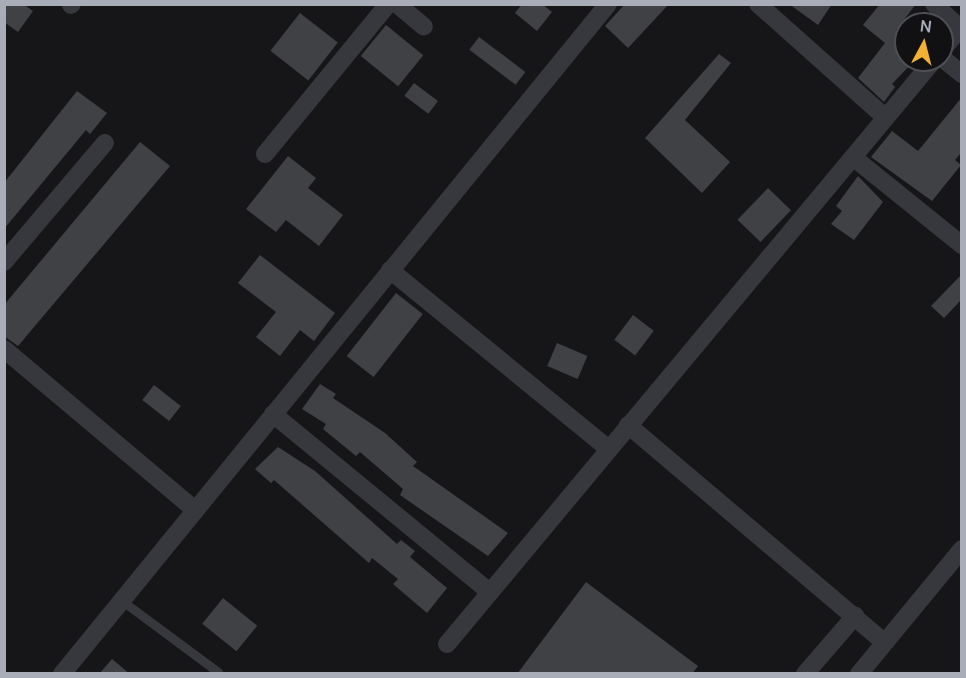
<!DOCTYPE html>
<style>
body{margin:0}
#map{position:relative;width:966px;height:678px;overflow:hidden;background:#161618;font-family:Manrope,sans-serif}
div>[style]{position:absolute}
.building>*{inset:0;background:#404145;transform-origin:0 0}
.service>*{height:9px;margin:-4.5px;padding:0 4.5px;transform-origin:4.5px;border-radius:4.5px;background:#37383d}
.minor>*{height:18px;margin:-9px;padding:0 9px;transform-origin:9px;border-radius:9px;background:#37383d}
span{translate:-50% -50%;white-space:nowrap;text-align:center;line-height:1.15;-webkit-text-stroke:4.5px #111113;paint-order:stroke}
.frame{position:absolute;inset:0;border:6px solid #a8adb8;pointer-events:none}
.north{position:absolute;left:894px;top:12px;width:60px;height:60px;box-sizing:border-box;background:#111113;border:2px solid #4d4f55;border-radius:50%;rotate:7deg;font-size:16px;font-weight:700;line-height:24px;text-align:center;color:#a8adb8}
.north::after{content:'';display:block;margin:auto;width:21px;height:27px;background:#f2b134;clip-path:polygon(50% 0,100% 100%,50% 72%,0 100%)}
</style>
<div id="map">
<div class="building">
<i style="clip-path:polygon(4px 4px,23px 4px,33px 11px,18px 32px,4px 22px)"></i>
<i style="clip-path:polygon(522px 4px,542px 4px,552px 12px,537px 31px,515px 13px)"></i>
<i style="clip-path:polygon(625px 4px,669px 4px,628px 48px,605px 26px)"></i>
<i style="clip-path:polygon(789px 4px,832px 4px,818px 25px)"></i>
<i style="clip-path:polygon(880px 4px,916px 4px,896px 30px,906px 40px,906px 60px,915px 60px,892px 84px,895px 87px,884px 102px,858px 78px,885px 43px,863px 25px)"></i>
<i style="left:300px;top:13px;width:48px;height:48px;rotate:38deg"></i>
<i style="left:386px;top:25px;width:48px;height:40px;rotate:39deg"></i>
<i style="left:479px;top:37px;width:58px;height:16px;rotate:37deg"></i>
<i style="clip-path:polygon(719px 54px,731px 63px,685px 120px,730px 162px,702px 193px,645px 138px)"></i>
<i style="left:414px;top:83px;width:30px;height:16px;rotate:37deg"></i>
<i style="clip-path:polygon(77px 91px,107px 113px,90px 134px,86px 130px,4px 229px,4px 183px)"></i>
<i style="clip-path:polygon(962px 97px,962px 152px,955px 160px,961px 165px,932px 201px,871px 157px,892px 131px,918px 151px)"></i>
<i style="clip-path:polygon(140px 142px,170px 166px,18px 346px,4px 336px,4px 305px)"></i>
<i style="clip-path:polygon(288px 156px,316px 178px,308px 188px,343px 215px,319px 246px,286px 220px,276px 232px,246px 209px)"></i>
<i style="clip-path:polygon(858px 176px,883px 202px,854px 240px,831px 224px,842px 211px,836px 206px)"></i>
<i style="left:768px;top:188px;width:32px;height:44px;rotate:44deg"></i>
<i style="clip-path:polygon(260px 255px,335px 313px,314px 341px,300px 330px,280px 356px,256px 337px,276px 312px,238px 283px)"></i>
<i style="clip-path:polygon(962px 274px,962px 299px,944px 318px,931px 306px)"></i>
<i style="left:396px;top:293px;width:34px;height:80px;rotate:38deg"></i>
<i style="left:633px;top:315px;width:26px;height:31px;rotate:37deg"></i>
<i style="left:557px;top:343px;width:33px;height:25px;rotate:23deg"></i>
<i style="clip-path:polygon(320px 384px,336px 394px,333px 398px,385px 433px,417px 462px,413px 466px,508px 533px,488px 556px,400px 495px,403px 489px,360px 452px,356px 456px,323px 429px,326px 424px,302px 409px)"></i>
<i style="left:154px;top:385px;width:34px;height:19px;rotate:38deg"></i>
<i style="clip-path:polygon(278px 447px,315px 471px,397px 544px,401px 540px,415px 551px,410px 557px,447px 588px,427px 613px,393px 584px,398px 579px,372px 558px,369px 563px,274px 480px,271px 483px,255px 469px)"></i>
<i style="clip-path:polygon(586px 582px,698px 666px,692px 674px,517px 674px)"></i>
<i style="left:223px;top:598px;width:44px;height:33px;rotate:39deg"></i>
<i style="clip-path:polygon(112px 659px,130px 674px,99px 674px)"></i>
</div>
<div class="service">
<i style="left:121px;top:600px;width:121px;rotate:36.6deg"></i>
</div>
<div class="minor">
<i style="left:397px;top:4px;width:35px;rotate:40deg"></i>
<i style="left:758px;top:4px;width:171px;rotate:41.7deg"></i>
<i style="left:934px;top:4px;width:35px;rotate:43deg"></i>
<i style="left:71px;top:5px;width:1px;rotate:-45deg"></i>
<i style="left:942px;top:50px;width:31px;rotate:-50deg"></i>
<i style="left:942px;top:58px;width:26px;rotate:39deg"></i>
<i style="left:265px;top:154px;width:194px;rotate:-50.6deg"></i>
<i style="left:854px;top:158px;width:139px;rotate:38.9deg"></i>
<i style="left:4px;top:262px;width:156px;rotate:-49.7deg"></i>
<i style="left:390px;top:270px;width:283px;rotate:39.3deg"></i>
<i style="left:4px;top:349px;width:250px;rotate:40.1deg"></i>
<i style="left:273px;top:414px;width:281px;rotate:39.4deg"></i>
<i style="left:628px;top:425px;width:336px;rotate:40.3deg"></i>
<i style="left:447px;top:644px;width:760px;rotate:-50.18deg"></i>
<i style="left:62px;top:674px;width:864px;rotate:-50.82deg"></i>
<i style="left:805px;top:674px;width:77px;rotate:-49.2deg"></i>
<i style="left:859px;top:674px;width:162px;rotate:-50.5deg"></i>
</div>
<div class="frame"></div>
<div class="north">N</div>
</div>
